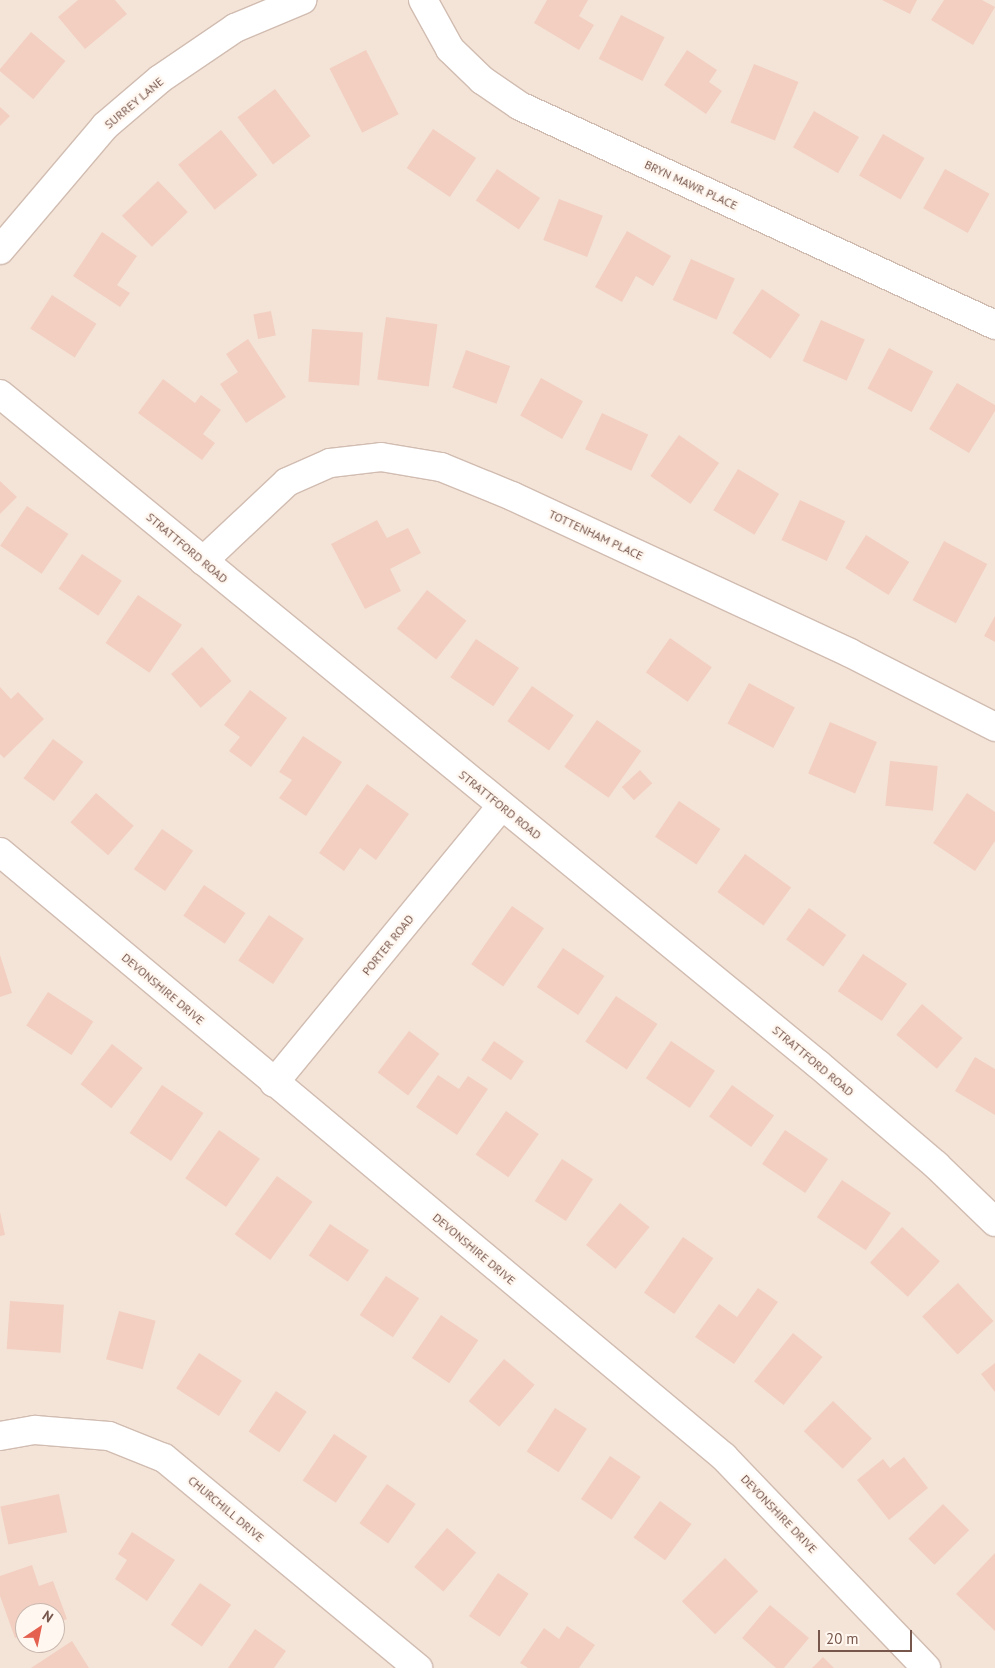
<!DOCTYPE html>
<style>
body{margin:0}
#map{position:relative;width:995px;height:1668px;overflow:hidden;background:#fcf3e9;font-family:"PT Sans",sans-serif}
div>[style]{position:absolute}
.residential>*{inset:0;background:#f4e4d7}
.building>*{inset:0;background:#f2cfc1;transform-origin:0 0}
.roads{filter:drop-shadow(1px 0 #d1bcb1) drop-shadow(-1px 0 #d1bcb1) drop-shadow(0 1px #d1bcb1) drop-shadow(0 -1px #d1bcb1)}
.minor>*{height:28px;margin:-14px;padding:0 14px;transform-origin:14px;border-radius:14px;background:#fff}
span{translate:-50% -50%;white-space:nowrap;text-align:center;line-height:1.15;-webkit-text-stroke:4.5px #fff7f0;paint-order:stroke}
.street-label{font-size:12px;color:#77574c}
.north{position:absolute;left:15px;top:1603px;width:50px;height:50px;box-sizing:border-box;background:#fff7f0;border:1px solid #c9b7ae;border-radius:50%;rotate:34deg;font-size:14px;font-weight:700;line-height:20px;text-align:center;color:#77574c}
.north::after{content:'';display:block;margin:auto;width:18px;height:22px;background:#e46150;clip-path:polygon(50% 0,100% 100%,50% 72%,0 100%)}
.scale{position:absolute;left:818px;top:1630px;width:94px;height:22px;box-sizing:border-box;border:2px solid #77574c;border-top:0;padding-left:6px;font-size:15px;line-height:18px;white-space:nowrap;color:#77574c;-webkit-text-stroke:4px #fff7f0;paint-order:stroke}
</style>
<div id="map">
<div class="residential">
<i style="clip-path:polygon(evenodd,0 0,995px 0,995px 1668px,0 1668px,0 0,25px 1613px,55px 1613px,55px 1643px,25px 1643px,25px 1613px)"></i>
</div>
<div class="building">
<i style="clip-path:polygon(78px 0,115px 0,127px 14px,85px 49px,58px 17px)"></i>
<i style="clip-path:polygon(547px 0,588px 0,579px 16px,594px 25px,579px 50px,534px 23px)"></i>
<i style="clip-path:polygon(882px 0,917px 0,910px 14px)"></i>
<i style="clip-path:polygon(944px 0,982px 0,995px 7px,973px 45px,931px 20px)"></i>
<i style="left:621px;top:15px;width:49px;height:49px;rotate:27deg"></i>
<i style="left:31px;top:32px;width:45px;height:50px;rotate:40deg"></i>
<i style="left:366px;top:50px;width:72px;height:41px;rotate:63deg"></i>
<i style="clip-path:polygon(687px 50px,717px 70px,709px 82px,722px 91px,706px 114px,664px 85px)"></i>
<i style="left:754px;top:64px;width:48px;height:63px;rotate:22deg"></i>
<i style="left:275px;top:89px;width:59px;height:47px;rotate:53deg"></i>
<i style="clip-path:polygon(0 107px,10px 116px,0 126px)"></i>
<i style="left:814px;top:111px;width:52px;height:42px;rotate:30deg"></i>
<i style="left:433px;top:129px;width:52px;height:47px;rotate:34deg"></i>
<i style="left:221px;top:130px;width:58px;height:55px;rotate:51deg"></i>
<i style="left:883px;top:134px;width:48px;height:48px;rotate:30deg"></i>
<i style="left:497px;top:169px;width:52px;height:38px;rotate:34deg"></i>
<i style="left:945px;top:169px;width:51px;height:45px;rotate:29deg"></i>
<i style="left:158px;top:181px;width:43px;height:50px;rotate:46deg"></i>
<i style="left:559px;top:199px;width:47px;height:44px;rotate:21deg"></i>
<i style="clip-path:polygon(627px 231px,671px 256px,653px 286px,636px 276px,622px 302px,595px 287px)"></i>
<i style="clip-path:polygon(102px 232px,137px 256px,117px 285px,130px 293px,120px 307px,73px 276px)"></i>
<i style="left:691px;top:259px;width:48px;height:45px;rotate:24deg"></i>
<i style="left:762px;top:289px;width:46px;height:53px;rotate:34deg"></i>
<i style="left:52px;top:295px;width:53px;height:40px;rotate:33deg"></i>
<i style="left:271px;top:311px;width:25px;height:18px;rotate:79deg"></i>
<i style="left:386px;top:317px;width:52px;height:63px;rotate:8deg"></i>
<i style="left:821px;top:320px;width:48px;height:45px;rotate:24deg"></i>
<i style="left:312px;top:329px;width:51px;height:53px;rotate:4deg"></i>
<i style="clip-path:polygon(248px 339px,286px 397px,246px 423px,220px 384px,238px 372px,226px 354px)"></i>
<i style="left:889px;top:348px;width:50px;height:46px;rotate:28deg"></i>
<i style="left:466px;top:350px;width:47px;height:40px;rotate:20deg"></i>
<i style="left:541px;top:378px;width:48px;height:43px;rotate:29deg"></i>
<i style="clip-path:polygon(163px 379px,195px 403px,201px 395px,221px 410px,203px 434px,215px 443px,202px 460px,138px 413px)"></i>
<i style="clip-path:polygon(957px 383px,995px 405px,995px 411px,969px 453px,929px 429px)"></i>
<i style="left:602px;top:413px;width:51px;height:40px;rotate:25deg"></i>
<i style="left:679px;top:435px;width:49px;height:50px;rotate:35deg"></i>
<i style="left:738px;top:469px;width:48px;height:48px;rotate:31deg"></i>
<i style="clip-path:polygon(0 481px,17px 497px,0 514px)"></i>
<i style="left:800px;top:500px;width:50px;height:44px;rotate:25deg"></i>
<i style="left:27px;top:506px;width:50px;height:48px;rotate:34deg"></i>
<i style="clip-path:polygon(377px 520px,387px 538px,408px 528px,421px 553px,390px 569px,401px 591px,365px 609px,331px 544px)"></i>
<i style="left:866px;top:535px;width:51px;height:39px;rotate:32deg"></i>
<i style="left:944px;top:541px;width:49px;height:67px;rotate:28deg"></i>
<i style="left:82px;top:554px;width:48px;height:42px;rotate:34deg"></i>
<i style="left:427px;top:590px;width:50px;height:49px;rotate:38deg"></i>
<i style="left:138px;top:595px;width:53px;height:58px;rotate:34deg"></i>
<i style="clip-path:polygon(995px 616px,995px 642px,984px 636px)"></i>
<i style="left:670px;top:638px;width:51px;height:42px;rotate:35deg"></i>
<i style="left:476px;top:639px;width:52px;height:46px;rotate:34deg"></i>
<i style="left:202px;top:647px;width:45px;height:41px;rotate:49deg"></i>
<i style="left:749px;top:683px;width:52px;height:46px;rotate:28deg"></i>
<i style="left:532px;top:686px;width:51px;height:43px;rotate:35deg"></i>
<i style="clip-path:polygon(0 687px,11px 699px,18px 692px,44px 719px,4px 758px,0 754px)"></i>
<i style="clip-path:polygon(250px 690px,287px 718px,251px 767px,229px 751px,240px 737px,224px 725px)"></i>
<i style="left:597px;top:720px;width:54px;height:57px;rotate:35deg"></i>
<i style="left:830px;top:722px;width:51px;height:56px;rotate:23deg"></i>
<i style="clip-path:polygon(303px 736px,342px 762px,306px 816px,279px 798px,292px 780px,279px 772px)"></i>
<i style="left:53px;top:739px;width:38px;height:49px;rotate:37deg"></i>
<i style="left:890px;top:761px;width:48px;height:45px;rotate:6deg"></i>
<i style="left:640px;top:770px;width:18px;height:25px;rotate:47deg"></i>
<i style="clip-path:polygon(367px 784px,409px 814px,376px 860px,360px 848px,344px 871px,319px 853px)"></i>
<i style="left:96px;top:793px;width:50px;height:39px;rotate:41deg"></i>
<i style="clip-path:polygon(967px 793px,995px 812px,995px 841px,975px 871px,933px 843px)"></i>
<i style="left:679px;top:801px;width:50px;height:43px;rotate:34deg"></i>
<i style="left:162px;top:829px;width:38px;height:49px;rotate:35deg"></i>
<i style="left:745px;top:854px;width:57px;height:47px;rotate:36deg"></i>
<i style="left:204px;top:885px;width:50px;height:37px;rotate:34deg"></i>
<i style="left:512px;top:906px;width:39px;height:71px;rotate:35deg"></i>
<i style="left:809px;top:908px;width:46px;height:39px;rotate:36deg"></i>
<i style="left:269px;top:915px;width:42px;height:55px;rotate:34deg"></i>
<i style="left:563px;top:948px;width:50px;height:47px;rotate:34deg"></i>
<i style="left:863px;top:954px;width:53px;height:45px;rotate:34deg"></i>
<i style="clip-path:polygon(0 955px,12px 993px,0 997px)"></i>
<i style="left:48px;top:992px;width:54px;height:40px;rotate:33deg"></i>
<i style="left:616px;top:996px;width:50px;height:55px;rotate:34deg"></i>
<i style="left:922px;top:1004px;width:53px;height:40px;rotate:40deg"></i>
<i style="left:409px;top:1031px;width:38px;height:52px;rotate:37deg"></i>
<i style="left:494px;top:1041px;width:36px;height:23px;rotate:34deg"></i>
<i style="left:671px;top:1041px;width:53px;height:45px;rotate:34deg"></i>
<i style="left:112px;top:1044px;width:39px;height:51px;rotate:38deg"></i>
<i style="clip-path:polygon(975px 1057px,995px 1069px,995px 1115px,955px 1091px)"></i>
<i style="clip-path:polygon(438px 1075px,459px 1089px,468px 1076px,488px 1089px,457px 1135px,416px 1107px)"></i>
<i style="left:162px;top:1085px;width:50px;height:58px;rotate:34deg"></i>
<i style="left:732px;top:1085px;width:52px;height:39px;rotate:36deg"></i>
<i style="left:506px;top:1111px;width:40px;height:53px;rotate:35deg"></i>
<i style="left:219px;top:1130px;width:50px;height:59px;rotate:35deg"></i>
<i style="left:785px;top:1130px;width:52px;height:41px;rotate:34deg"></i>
<i style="left:562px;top:1159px;width:37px;height:50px;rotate:33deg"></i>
<i style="left:277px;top:1176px;width:44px;height:72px;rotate:36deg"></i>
<i style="left:842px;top:1180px;width:59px;height:45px;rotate:34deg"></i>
<i style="left:620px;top:1203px;width:38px;height:54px;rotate:39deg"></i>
<i style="clip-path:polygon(0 1212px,5px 1235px,0 1236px)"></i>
<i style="left:330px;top:1224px;width:47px;height:38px;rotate:34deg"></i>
<i style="left:902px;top:1227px;width:51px;height:48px;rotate:42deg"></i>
<i style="left:683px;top:1237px;width:37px;height:68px;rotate:35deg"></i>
<i style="left:386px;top:1276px;width:40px;height:47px;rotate:34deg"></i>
<i style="left:958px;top:1283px;width:52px;height:49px;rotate:47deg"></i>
<i style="clip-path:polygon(758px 1288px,778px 1302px,734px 1364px,695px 1337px,719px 1304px,737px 1317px)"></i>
<i style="left:10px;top:1301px;width:54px;height:48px;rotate:4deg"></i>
<i style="left:119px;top:1311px;width:38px;height:50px;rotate:15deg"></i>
<i style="left:441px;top:1315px;width:45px;height:52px;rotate:34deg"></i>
<i style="left:793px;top:1333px;width:38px;height:62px;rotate:39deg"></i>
<i style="left:199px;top:1353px;width:51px;height:42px;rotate:33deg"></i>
<i style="left:504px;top:1359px;width:40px;height:55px;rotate:40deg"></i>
<i style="clip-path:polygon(995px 1363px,995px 1392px,981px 1374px)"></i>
<i style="left:276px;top:1391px;width:37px;height:49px;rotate:34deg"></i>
<i style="left:833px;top:1401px;width:54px;height:42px;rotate:44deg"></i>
<i style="left:555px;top:1408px;width:38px;height:52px;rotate:33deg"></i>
<i style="left:334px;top:1434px;width:40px;height:56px;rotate:34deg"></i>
<i style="left:610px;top:1456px;width:37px;height:52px;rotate:34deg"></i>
<i style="clip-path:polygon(904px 1457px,928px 1488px,889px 1520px,857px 1480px,883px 1459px,890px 1468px)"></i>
<i style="left:387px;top:1484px;width:35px;height:48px;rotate:35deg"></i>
<i style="left:59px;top:1494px;width:39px;height:60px;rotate:78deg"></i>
<i style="left:660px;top:1501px;width:39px;height:45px;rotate:36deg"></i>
<i style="left:943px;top:1504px;width:37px;height:49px;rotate:45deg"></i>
<i style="left:447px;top:1528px;width:38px;height:51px;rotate:40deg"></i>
<i style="clip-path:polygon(132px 1532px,175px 1560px,147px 1601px,115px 1579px,127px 1560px,118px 1554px)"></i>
<i style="clip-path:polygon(995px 1553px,995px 1631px,956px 1594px)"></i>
<i style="left:725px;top:1558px;width:47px;height:61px;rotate:45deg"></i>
<i style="clip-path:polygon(32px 1565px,39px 1586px,53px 1581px,67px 1619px,55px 1624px,55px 1613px,25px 1613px,25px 1634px,15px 1638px,0 1596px,0 1576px)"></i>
<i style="left:498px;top:1573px;width:37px;height:52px;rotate:34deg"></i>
<i style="left:200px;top:1583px;width:38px;height:51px;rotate:35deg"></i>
<i style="clip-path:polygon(770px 1605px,809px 1638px,784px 1668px,776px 1668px,742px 1638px)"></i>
<i style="clip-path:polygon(567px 1626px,595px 1645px,579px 1668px,528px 1668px,520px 1663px,544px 1628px,559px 1639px)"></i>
<i style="clip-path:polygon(255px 1629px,286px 1651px,274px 1668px,228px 1668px)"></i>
<i style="clip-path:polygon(72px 1641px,89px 1668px,31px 1668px)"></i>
<i style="clip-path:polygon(823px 1657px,834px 1668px,812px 1668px)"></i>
</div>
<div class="roads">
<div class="minor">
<i style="left:423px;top:0;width:56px;rotate:61.1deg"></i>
<i style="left:450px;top:49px;width:45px;rotate:44.1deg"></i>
<i style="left:482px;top:80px;width:46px;rotate:34.4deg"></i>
<i style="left:520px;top:106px;width:523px;rotate:24.75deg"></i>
<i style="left:0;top:250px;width:162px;rotate:-49.7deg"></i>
<i style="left:105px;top:126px;width:72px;rotate:-40.5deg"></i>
<i style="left:160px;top:79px;width:91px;rotate:-34.2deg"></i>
<i style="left:235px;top:28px;width:73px;rotate:-22.7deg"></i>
<i style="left:0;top:394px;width:1059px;rotate:39.33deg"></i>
<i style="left:819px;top:1065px;width:154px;rotate:40.5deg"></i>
<i style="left:936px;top:1165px;width:82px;rotate:44deg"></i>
<i style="left:203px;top:561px;width:115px;rotate:-43.2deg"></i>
<i style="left:287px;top:482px;width:47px;rotate:-23.8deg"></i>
<i style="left:330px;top:463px;width:51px;rotate:-6.7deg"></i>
<i style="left:381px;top:457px;width:61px;rotate:9.5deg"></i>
<i style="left:441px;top:467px;width:77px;rotate:22.2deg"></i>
<i style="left:512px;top:496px;width:373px;rotate:24.9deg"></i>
<i style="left:850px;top:653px;width:163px;rotate:27deg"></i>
<i style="left:0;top:852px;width:944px;rotate:39.88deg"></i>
<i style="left:724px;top:1457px;width:292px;rotate:46.2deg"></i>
<i style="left:274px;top:1083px;width:357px;rotate:-50.6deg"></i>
<i style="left:0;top:1436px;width:36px;rotate:-10deg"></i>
<i style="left:35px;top:1430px;width:74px;rotate:4.6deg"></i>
<i style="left:109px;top:1436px;width:59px;rotate:21.8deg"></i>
<i style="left:164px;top:1458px;width:330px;rotate:39.6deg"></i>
</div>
</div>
<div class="street-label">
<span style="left:134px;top:103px;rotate:-40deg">SURREY LANE</span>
<span style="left:691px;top:185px;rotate:25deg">BRYN MAWR PLACE</span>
<span style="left:596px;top:535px;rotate:25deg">TOTTENHAM PLACE</span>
<span style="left:187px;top:548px;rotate:40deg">STRATTFORD ROAD</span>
<span style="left:500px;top:805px;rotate:39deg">STRATTFORD ROAD</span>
<span style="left:388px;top:945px;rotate:-51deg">PORTER ROAD</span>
<span style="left:163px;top:989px;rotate:40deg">DEVONSHIRE DRIVE</span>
<span style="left:813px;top:1061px;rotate:40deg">STRATTFORD ROAD</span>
<span style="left:474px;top:1249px;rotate:40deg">DEVONSHIRE DRIVE</span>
<span style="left:226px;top:1509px;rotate:40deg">CHURCHILL DRIVE</span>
<span style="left:779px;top:1514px;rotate:46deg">DEVONSHIRE DRIVE</span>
</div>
<div class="north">N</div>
<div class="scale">20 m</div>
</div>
